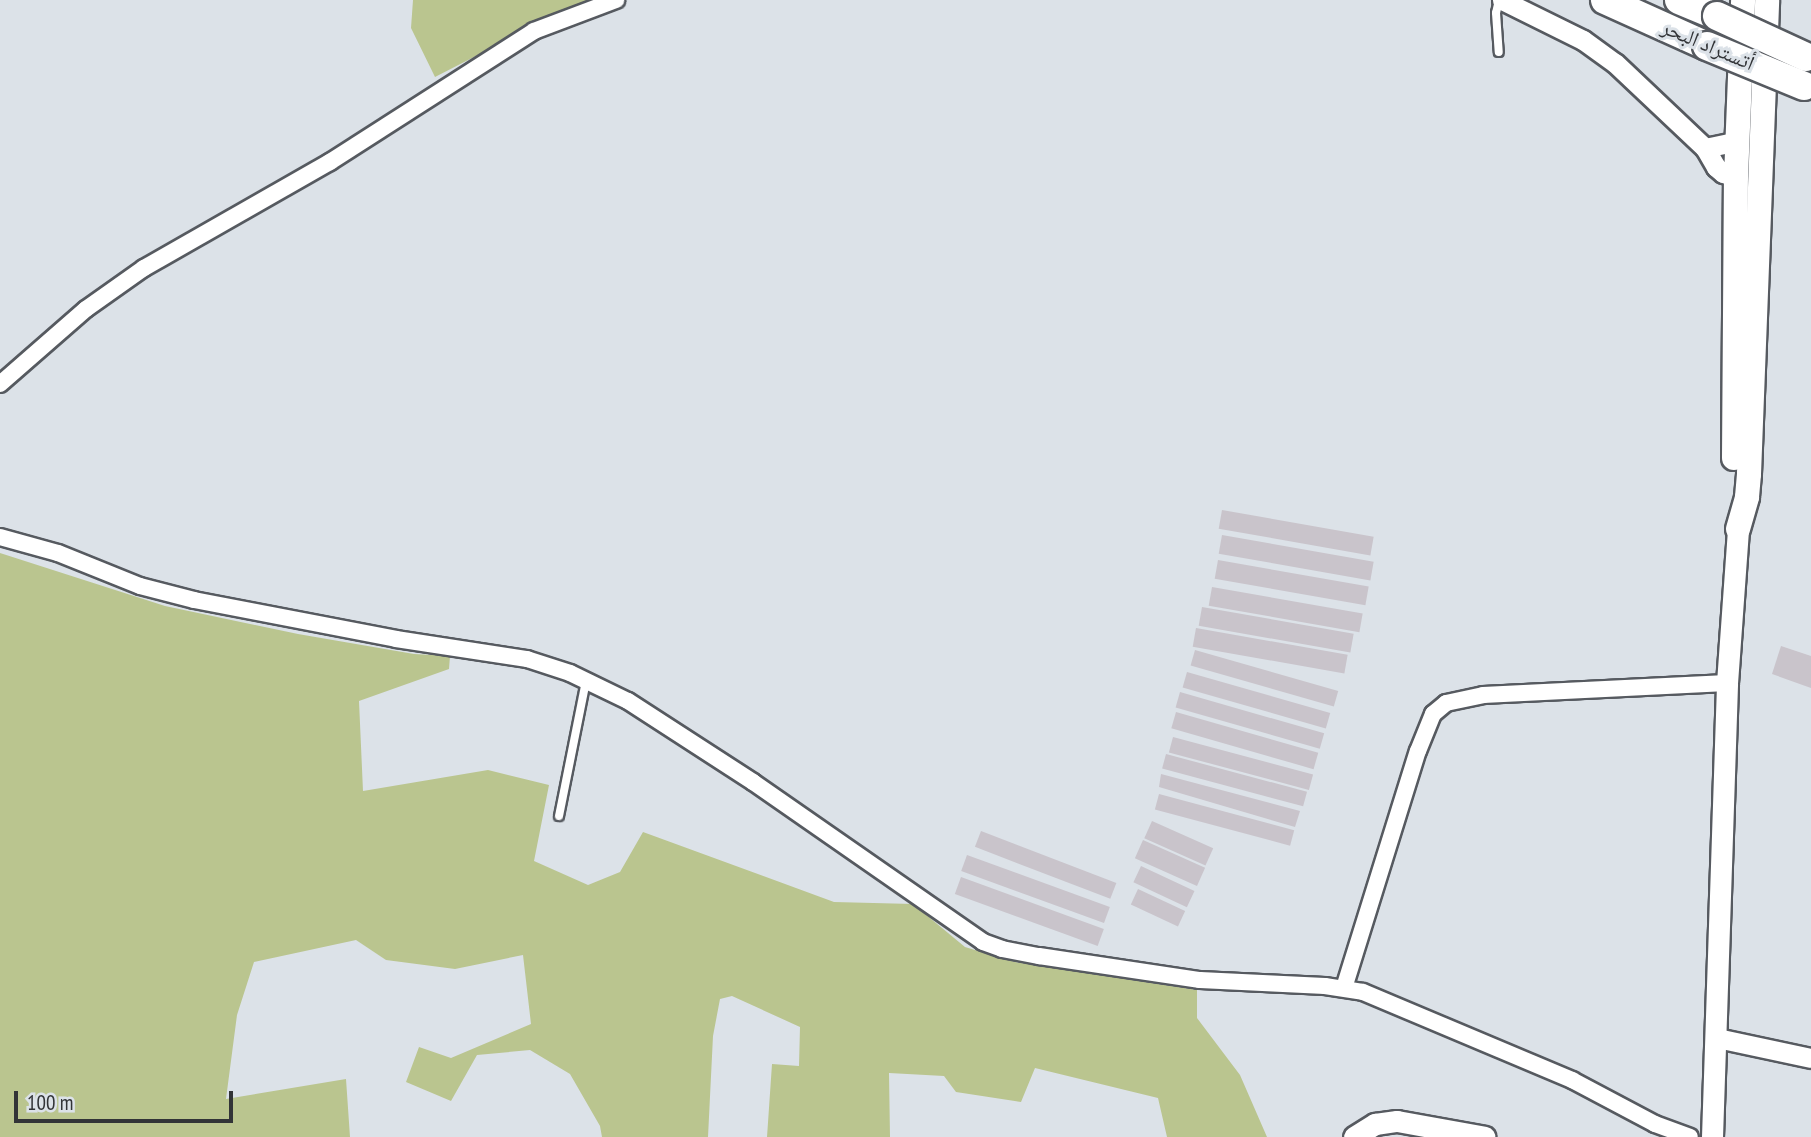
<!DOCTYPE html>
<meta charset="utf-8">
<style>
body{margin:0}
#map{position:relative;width:1811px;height:1137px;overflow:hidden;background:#dce2e8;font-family:"PT Sans Narrow","Noto Naskh Arabic",sans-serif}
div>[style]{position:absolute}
.green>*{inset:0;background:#bac58f}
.building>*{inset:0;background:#c9c4cb;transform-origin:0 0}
.roads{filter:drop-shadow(2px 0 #565a60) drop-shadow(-2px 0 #565a60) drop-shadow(0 2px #565a60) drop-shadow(0 -2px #565a60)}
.service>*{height:8px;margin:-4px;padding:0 4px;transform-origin:4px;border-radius:4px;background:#fff}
.minor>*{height:16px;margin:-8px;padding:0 8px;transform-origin:8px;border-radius:8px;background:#fff}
.tertiary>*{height:19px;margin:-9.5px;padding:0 9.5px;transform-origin:9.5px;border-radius:9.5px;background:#fff}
.secondary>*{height:21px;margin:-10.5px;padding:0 10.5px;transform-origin:10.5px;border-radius:10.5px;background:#fff}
.primary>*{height:24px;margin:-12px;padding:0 12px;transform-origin:12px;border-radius:12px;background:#fff}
.motorway>*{height:28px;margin:-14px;padding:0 14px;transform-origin:14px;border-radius:14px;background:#fff}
.bridges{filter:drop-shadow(2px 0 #565a60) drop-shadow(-2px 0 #565a60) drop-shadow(0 2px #565a60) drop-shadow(0 -2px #565a60)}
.motorway-bridge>*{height:28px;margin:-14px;padding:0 14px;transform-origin:14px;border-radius:14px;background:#fff}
span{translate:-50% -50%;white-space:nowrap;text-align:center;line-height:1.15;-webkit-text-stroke:6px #dce2e8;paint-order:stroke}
.street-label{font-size:21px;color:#323437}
.scale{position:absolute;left:14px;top:1091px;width:219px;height:32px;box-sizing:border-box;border:4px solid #323437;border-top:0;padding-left:9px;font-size:21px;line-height:24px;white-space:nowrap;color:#323437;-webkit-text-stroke:5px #dce2e8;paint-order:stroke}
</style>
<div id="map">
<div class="green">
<i style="clip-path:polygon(413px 0,593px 0,569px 8px,435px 77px,411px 28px)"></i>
<i style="clip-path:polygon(0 553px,165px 606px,298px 634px,414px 654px,450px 656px,449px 669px,359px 701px,363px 791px,488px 770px,549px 785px,534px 861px,588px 885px,620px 872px,643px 832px,834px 902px,913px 904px,965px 947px,1015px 962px,1197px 990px,1197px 1018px,1240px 1075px,1267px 1137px,1167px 1137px,1158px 1098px,1035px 1068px,1021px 1102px,956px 1092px,944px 1076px,889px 1073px,890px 1137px,767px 1137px,772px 1064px,799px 1066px,800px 1027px,732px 996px,720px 999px,713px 1036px,708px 1137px,602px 1137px,600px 1126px,570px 1074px,530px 1050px,477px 1055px,451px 1101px,406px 1082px,419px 1047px,451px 1058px,531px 1024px,523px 955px,455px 969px,386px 960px,356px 940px,254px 962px,237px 1015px,226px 1099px,346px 1079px,350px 1137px,0 1137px)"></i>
</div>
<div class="building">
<i style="left:1222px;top:510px;width:154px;height:19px;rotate:10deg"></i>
<i style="left:1222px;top:535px;width:154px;height:19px;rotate:10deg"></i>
<i style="left:1218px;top:560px;width:153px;height:19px;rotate:10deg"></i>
<i style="left:1212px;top:587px;width:153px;height:19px;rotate:10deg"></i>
<i style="left:1202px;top:607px;width:154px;height:19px;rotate:10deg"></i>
<i style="left:1196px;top:628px;width:154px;height:19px;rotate:10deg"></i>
<i style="clip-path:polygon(1781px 646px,1811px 656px,1811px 688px,1772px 674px)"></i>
<i style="left:1195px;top:650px;width:149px;height:16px;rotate:16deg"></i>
<i style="left:1187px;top:672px;width:149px;height:16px;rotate:16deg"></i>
<i style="left:1180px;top:692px;width:150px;height:16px;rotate:16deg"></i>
<i style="left:1176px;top:712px;width:148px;height:17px;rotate:16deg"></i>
<i style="left:1173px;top:737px;width:145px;height:16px;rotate:15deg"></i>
<i style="left:1166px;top:754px;width:146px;height:15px;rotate:15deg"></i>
<i style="clip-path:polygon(1161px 774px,1300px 811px,1295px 827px,1159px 787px)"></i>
<i style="left:1159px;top:794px;width:140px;height:16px;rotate:15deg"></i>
<i style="left:1152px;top:821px;width:67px;height:19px;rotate:24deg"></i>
<i style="left:981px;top:831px;width:145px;height:17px;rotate:21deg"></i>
<i style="left:1143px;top:840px;width:68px;height:20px;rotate:24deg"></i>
<i style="left:967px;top:855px;width:152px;height:17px;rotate:20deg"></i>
<i style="left:1141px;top:866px;width:59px;height:18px;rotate:25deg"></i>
<i style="left:961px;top:877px;width:152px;height:18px;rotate:20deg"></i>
<i style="left:1138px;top:889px;width:52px;height:17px;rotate:25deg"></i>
</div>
<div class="roads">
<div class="service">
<i style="left:1499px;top:0;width:13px;rotate:103deg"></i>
<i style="left:1496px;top:13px;width:39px;rotate:86deg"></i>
<i style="left:559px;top:816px;width:138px;rotate:-78.7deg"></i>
</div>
<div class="minor">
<i style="left:0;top:384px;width:114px;rotate:-41.1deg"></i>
<i style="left:86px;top:309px;width:71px;rotate:-35.3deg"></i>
<i style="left:144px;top:268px;width:214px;rotate:-29.7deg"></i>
<i style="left:330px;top:162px;width:242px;rotate:-32.7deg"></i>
<i style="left:534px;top:31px;width:88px;rotate:-20.7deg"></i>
<i style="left:0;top:537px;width:60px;rotate:15.4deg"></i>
<i style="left:58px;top:553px;width:88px;rotate:21.9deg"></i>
<i style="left:140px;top:586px;width:56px;rotate:14.5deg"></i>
<i style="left:194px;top:600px;width:206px;rotate:10.9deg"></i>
<i style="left:396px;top:639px;width:133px;rotate:8.7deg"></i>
<i style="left:527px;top:659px;width:45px;rotate:18deg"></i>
<i style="left:570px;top:673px;width:64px;rotate:25.8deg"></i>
<i style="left:628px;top:701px;width:149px;rotate:32.9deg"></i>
<i style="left:753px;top:782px;width:280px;rotate:34.8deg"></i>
<i style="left:983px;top:942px;width:20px;rotate:20deg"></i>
<i style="left:1002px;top:949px;width:38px;rotate:11deg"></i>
<i style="left:1039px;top:956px;width:163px;rotate:8.5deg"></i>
<i style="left:1200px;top:980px;width:125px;rotate:2.7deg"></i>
<i style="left:1325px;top:986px;width:38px;rotate:9deg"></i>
<i style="left:1363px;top:992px;width:227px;rotate:22.8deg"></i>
<i style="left:1572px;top:1080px;width:94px;rotate:27.9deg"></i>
<i style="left:1655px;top:1124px;width:37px;rotate:20deg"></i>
<i style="left:1344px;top:988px;width:248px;rotate:-72.7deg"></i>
<i style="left:1418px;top:751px;width:40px;rotate:-68deg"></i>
<i style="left:1433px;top:714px;width:17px;rotate:-40deg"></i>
<i style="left:1446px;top:703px;width:38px;rotate:-12deg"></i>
<i style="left:1483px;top:695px;width:244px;rotate:-2.8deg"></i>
</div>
<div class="tertiary">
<i style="left:1502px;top:0;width:90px;rotate:26.3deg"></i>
<i style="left:1583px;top:40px;width:39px;rotate:36deg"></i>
<i style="left:1615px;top:63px;width:124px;rotate:43.4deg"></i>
<i style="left:1705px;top:148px;width:22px;rotate:60deg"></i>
<i style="left:1716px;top:167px;width:9px;rotate:41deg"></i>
<i style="left:1723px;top:173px;width:14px;rotate:17deg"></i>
<i style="left:1705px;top:148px;width:34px;rotate:-12deg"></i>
<i style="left:1717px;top:1038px;width:96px;rotate:12deg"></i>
</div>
<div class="secondary">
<i style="left:1354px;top:1137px;width:25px;rotate:-32deg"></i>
<i style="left:1375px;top:1124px;width:22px;rotate:-8deg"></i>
<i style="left:1397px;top:1121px;width:89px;rotate:10.3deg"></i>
<i style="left:1712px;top:1137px;width:454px;rotate:-88.1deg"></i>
<i style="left:1727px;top:683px;width:154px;rotate:-85.9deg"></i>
</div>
<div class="primary">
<i style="left:1734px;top:458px;width:281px;rotate:-89.6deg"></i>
<i style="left:1736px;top:177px;width:177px;rotate:-87.7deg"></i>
<i style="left:1738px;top:529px;width:33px;rotate:-74deg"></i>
<i style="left:1747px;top:497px;width:23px;rotate:-85deg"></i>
<i style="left:1749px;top:474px;width:474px;rotate:-87.8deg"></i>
</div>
<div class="motorway">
<i style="left:1605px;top:0;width:112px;rotate:24.3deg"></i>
<i style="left:1679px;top:0;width:41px;rotate:22.8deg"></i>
</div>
</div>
<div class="bridges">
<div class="motorway-bridge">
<i style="left:1717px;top:16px;width:98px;rotate:24.7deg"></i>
<i style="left:1707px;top:46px;width:105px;rotate:22.4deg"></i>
</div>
</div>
<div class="street-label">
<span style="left:1708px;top:45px;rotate:23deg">أتستراد البحر</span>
</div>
<div class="scale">100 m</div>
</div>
